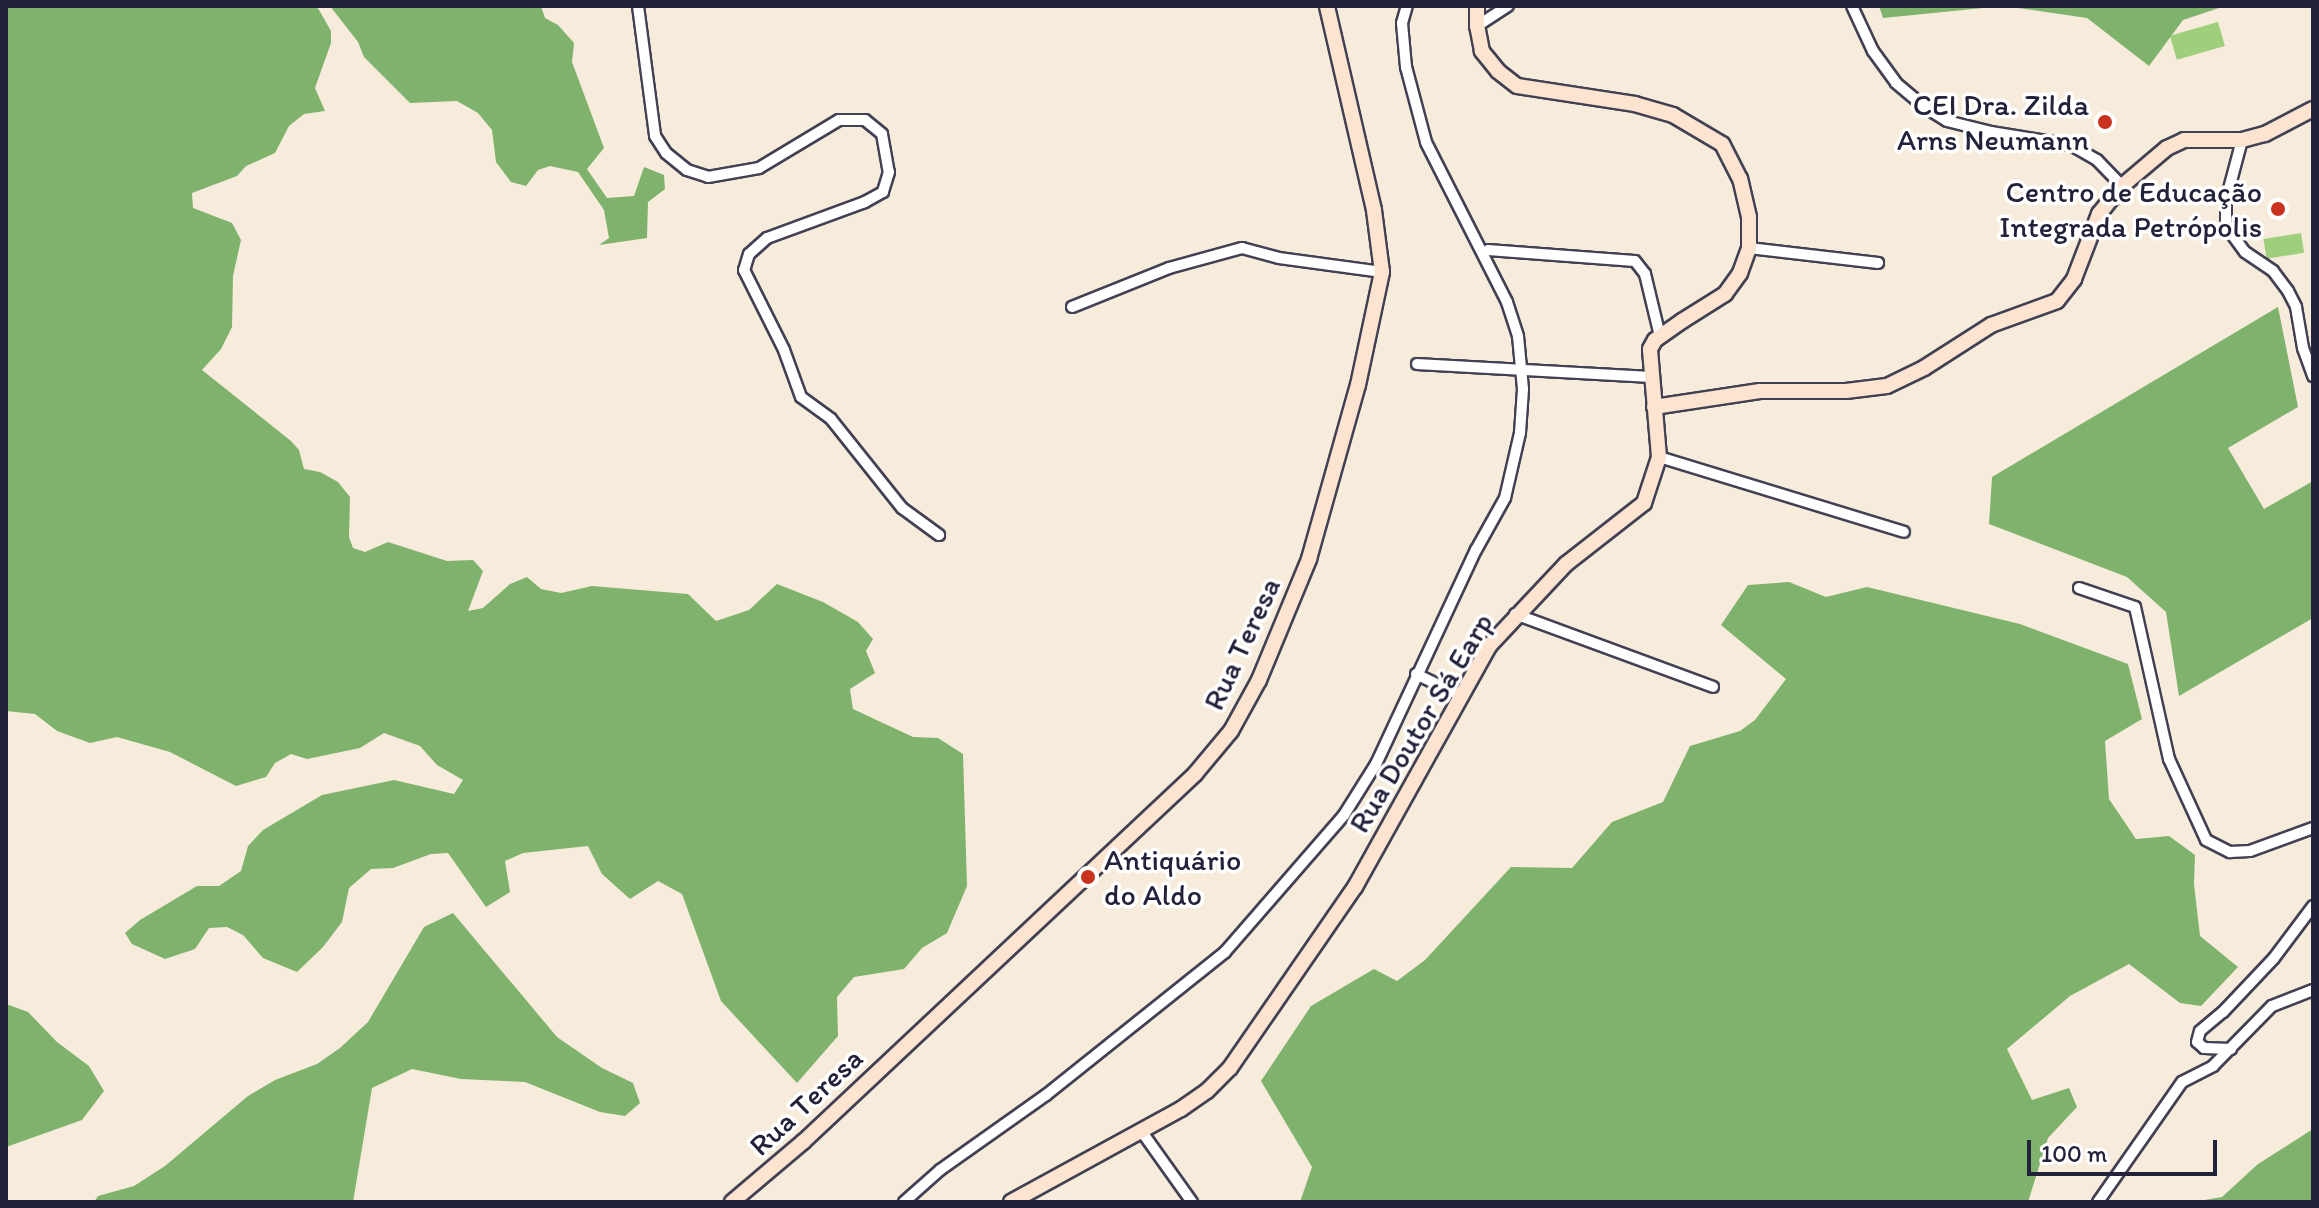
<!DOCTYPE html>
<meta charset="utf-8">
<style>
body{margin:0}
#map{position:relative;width:2319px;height:1208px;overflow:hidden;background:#f7ecdb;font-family:Itim,sans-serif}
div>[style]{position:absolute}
.green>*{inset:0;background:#9fcf7d;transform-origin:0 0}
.forest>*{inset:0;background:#7fb26c}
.roads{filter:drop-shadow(2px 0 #424053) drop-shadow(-2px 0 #424053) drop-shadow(0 2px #424053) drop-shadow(0 -2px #424053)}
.street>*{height:10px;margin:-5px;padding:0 5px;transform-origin:5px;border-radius:5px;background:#fff}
.secondary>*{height:14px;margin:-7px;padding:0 7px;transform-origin:7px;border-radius:7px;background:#fde4d1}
.dots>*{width:22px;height:22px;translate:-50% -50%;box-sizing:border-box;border:4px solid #fff;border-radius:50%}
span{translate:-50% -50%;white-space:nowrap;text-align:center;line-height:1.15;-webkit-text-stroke:7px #fff;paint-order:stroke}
.poi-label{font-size:30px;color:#22223b}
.right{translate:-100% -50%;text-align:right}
.left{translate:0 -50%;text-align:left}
.street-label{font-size:30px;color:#22223b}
.frame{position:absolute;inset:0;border:8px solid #22223b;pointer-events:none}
.scale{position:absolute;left:2027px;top:1140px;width:190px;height:36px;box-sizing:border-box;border:4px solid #22223b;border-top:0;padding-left:10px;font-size:24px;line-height:28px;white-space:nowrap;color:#22223b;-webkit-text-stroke:6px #fff;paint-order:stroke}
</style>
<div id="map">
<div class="green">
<i style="left:2218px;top:22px;width:25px;height:50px;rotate:74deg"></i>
<i style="left:2301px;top:233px;width:20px;height:38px;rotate:81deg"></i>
</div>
<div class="forest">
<i style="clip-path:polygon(6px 6px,316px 6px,319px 10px,331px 31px,331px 43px,315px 88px,325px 111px,304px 114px,289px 126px,275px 153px,246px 166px,237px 176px,192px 193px,193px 208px,232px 223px,241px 240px,233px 276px,232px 327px,221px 349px,202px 370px,291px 441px,299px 450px,304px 469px,320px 472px,338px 482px,350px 497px,349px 537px,353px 548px,365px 552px,388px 542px,447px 561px,473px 560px,483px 571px,468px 611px,483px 608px,510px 584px,527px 577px,541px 589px,561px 593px,592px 586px,688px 594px,716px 621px,749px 610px,777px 584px,823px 602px,858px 622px,873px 639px,866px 651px,875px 673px,850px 689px,853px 709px,913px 737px,938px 738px,963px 754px,967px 886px,947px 933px,922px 948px,904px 969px,854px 977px,837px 997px,838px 1036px,797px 1083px,721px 1001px,682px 894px,658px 881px,630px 899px,602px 874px,588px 846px,523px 853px,505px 861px,510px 892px,486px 907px,448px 853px,431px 854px,393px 868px,371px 869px,349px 888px,342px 922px,323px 947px,297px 972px,263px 958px,243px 935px,227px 927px,209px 928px,195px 949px,165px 959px,132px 944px,125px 933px,140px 920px,197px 886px,219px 886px,241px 871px,248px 846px,263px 830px,322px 795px,394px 780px,454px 794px,463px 780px,437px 765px,420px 746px,384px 733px,360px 748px,307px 759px,291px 754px,275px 763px,266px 777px,236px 786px,170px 752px,117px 737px,90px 743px,57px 731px,35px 714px,6px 711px)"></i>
<i style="clip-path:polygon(330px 6px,541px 6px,545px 18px,558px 25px,574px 43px,572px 62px,604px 148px,587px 169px,607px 198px,634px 196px,644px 167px,664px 175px,665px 189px,648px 202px,647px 238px,599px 245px,609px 238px,604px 210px,578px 172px,550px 166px,538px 170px,526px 186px,511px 182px,496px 162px,492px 130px,478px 113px,457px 101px,410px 103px,364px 57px,358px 42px)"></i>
<i style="clip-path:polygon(1879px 6px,2003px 6px,1883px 18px)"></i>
<i style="clip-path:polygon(2004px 6px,2225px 6px,2183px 20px,2149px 66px,2087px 18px)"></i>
<i style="clip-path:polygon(2278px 307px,2298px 407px,2228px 448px,2264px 509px,2313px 481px,2313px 618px,2179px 696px,2166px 612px,2127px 577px,1989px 524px,1992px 477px)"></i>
<i style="clip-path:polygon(1789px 582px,1826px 597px,1867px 587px,2020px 624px,2128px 664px,2142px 719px,2105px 741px,2109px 799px,2136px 839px,2169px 836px,2195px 855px,2194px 884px,2200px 936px,2238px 967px,2201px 1006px,2180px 1003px,2129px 964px,2070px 996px,2007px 1049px,2032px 1100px,2069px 1088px,2077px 1107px,2048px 1138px,2028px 1202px,1300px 1202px,1312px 1167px,1261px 1081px,1311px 1006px,1374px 969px,1397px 981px,1425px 960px,1511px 867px,1572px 868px,1612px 822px,1663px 802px,1690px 746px,1740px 731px,1755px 720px,1786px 679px,1721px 625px,1748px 585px)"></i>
<i style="clip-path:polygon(453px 913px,557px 1037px,602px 1068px,633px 1083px,640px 1103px,625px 1116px,600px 1112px,525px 1082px,461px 1079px,412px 1069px,372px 1088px,353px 1202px,94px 1202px,98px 1196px,134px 1186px,165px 1166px,248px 1096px,275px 1080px,317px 1064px,340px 1048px,368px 1022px,424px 927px)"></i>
<i style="clip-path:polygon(6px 1004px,28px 1012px,57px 1042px,89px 1066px,104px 1091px,82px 1120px,6px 1147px)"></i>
<i style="clip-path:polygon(2313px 1129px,2313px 1202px,2193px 1202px,2222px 1197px,2258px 1164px)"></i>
</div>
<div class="roads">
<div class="street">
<i style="left:638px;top:6px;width:131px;rotate:82.5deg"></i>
<i style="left:655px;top:136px;width:20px;rotate:57deg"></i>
<i style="left:666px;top:153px;width:27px;rotate:39deg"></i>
<i style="left:687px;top:170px;width:22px;rotate:18deg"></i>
<i style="left:708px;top:177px;width:52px;rotate:-10deg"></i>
<i style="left:759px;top:168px;width:93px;rotate:-31deg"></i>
<i style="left:839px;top:120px;width:26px"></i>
<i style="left:865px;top:120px;width:22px;rotate:39deg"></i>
<i style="left:882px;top:134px;width:39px;rotate:80deg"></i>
<i style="left:889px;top:172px;width:21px;rotate:107deg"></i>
<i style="left:883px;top:192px;width:21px;rotate:151deg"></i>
<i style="left:865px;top:202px;width:104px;rotate:159.8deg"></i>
<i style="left:767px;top:238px;width:24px;rotate:138deg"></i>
<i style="left:749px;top:254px;width:17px;rotate:107deg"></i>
<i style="left:744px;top:270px;width:89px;rotate:63.4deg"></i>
<i style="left:784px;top:350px;width:50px;rotate:70.1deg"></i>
<i style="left:801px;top:397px;width:37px;rotate:36deg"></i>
<i style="left:831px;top:419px;width:114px;rotate:51.4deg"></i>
<i style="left:902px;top:508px;width:46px;rotate:36.1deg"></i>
<i style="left:1852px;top:6px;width:50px;rotate:65deg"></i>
<i style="left:1873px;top:51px;width:39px;rotate:54deg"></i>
<i style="left:1896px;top:83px;width:35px;rotate:40deg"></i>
<i style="left:1923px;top:106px;width:28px;rotate:32deg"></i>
<i style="left:1947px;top:121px;width:45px;rotate:14deg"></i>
<i style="left:1991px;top:132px;width:81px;rotate:9.2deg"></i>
<i style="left:2071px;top:145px;width:30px;rotate:30deg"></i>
<i style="left:2097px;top:160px;width:36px;rotate:46deg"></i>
<i style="left:1477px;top:26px;width:37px;rotate:-33deg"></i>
<i style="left:2242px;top:140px;width:62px;rotate:104.9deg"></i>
<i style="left:2226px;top:200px;width:26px;rotate:90deg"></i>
<i style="left:2226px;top:226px;width:32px;rotate:54deg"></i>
<i style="left:2245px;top:252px;width:34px;rotate:34deg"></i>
<i style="left:2273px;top:271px;width:25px;rotate:53deg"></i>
<i style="left:2288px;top:291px;width:18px;rotate:63deg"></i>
<i style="left:2296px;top:307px;width:42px;rotate:80.3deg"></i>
<i style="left:2303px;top:348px;width:30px;rotate:70deg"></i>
<i style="left:1749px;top:248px;width:130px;rotate:6.6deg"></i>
<i style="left:1488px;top:250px;width:147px;rotate:4.3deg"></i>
<i style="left:1635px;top:261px;width:16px;rotate:52deg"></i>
<i style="left:1645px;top:274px;width:64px;rotate:76.4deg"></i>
<i style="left:1072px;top:307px;width:105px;rotate:-21.9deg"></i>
<i style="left:1169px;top:268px;width:76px;rotate:-15.3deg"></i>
<i style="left:1242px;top:248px;width:38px;rotate:15deg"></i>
<i style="left:1279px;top:258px;width:104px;rotate:7.7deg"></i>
<i style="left:1417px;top:364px;width:234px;rotate:3.2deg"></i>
<i style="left:1659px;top:457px;width:256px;rotate:17deg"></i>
<i style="left:2079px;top:588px;width:59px;rotate:18.7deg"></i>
<i style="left:2135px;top:607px;width:156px;rotate:77.4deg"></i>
<i style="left:2169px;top:759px;width:89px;rotate:65.4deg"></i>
<i style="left:2206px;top:840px;width:27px;rotate:27deg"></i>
<i style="left:2230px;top:852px;width:20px;rotate:-3deg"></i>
<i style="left:2250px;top:851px;width:67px;rotate:-20.1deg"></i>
<i style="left:1515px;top:614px;width:211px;rotate:20.2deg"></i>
<i style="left:1416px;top:674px;width:50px;rotate:26.1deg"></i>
<i style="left:2231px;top:1049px;width:27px;rotate:-178deg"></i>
<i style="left:2204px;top:1048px;width:9px;rotate:-139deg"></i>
<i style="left:2197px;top:1042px;width:11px;rotate:-75deg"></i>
<i style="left:2200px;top:1031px;width:30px;rotate:-40deg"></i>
<i style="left:2223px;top:1012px;width:74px;rotate:-46.6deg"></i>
<i style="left:2274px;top:958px;width:65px;rotate:-53.1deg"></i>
<i style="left:1142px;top:1132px;width:86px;rotate:54.5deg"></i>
<i style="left:904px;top:1202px;width:48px;rotate:-41.6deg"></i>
<i style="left:940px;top:1170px;width:130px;rotate:-35.3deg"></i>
<i style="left:1046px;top:1095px;width:229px;rotate:-38.6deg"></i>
<i style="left:1225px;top:952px;width:181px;rotate:-49deg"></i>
<i style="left:1344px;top:815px;width:60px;rotate:-57.9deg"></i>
<i style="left:1376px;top:764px;width:236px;rotate:-65deg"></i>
<i style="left:1476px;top:550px;width:60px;rotate:-60.9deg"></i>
<i style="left:1505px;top:498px;width:67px;rotate:-77deg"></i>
<i style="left:1520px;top:433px;width:44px;rotate:-86.1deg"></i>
<i style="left:1523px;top:389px;width:53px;rotate:-95.4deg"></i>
<i style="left:1518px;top:336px;width:36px;rotate:-108deg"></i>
<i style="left:1507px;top:302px;width:179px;rotate:-116.9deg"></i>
<i style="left:1426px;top:142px;width:78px;rotate:-104.9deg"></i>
<i style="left:1406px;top:67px;width:44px;rotate:-95.2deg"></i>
<i style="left:1402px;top:23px;width:18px;rotate:-74deg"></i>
<i style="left:2098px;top:1202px;width:146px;rotate:-55deg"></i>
<i style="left:2182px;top:1082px;width:35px;rotate:-27deg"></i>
<i style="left:2213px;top:1066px;width:84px;rotate:-45.5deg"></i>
<i style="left:2272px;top:1006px;width:44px;rotate:-21.3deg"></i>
</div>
<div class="secondary">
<i style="left:1654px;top:407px;width:107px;rotate:-8.6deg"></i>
<i style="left:1760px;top:391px;width:86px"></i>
<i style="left:1846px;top:391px;width:41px;rotate:-7deg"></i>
<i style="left:1887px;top:386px;width:41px;rotate:-25.9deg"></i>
<i style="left:1924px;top:368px;width:80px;rotate:-32.7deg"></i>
<i style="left:1991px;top:325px;width:70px;rotate:-20deg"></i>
<i style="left:2057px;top:301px;width:28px;rotate:-52deg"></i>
<i style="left:2074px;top:279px;width:70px;rotate:-69deg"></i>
<i style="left:2099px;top:214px;width:36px;rotate:-51deg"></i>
<i style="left:2122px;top:186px;width:59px;rotate:-40.2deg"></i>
<i style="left:2167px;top:148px;width:19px;rotate:-25deg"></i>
<i style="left:2184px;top:140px;width:58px"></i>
<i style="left:2242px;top:140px;width:24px;rotate:-15deg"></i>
<i style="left:2265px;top:134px;width:54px;rotate:-27.5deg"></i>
<i style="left:732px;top:1202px;width:93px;rotate:-40.2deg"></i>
<i style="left:803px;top:1142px;width:538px;rotate:-43.19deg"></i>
<i style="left:1195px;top:774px;width:56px;rotate:-50.1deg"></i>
<i style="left:1231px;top:731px;width:58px;rotate:-61.2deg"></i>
<i style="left:1259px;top:680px;width:131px;rotate:-67.5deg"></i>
<i style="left:1309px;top:559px;width:181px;rotate:-74.3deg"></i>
<i style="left:1358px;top:385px;width:116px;rotate:-78deg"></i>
<i style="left:1382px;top:272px;width:63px;rotate:-97.4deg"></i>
<i style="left:1374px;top:210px;width:209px;rotate:-103deg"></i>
<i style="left:1011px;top:1202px;width:194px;rotate:-28.7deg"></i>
<i style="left:1181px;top:1109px;width:32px;rotate:-35deg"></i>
<i style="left:1207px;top:1091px;width:33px;rotate:-45deg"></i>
<i style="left:1230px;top:1068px;width:220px;rotate:-55.4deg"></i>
<i style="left:1355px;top:887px;width:276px;rotate:-60.9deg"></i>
<i style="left:1489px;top:646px;width:112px;rotate:-46.8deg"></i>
<i style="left:1566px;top:564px;width:99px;rotate:-38deg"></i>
<i style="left:1644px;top:503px;width:48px;rotate:-71.9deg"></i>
<i style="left:1659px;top:457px;width:108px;rotate:-94.8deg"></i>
<i style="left:1650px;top:349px;width:10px;rotate:-61deg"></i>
<i style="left:1655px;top:340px;width:33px;rotate:-35deg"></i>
<i style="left:1682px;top:321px;width:51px;rotate:-32.1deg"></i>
<i style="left:1725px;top:294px;width:26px;rotate:-54deg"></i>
<i style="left:1740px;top:273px;width:27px;rotate:-70deg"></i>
<i style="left:1749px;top:248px;width:31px;rotate:-90deg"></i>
<i style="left:1749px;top:217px;width:39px;rotate:-103deg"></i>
<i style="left:1740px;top:179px;width:39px;rotate:-117deg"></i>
<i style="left:1722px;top:144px;width:57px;rotate:-149.4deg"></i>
<i style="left:1673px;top:115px;width:40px;rotate:-164deg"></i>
<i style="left:1635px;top:104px;width:119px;rotate:-171.3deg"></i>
<i style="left:1517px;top:86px;width:24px;rotate:-142deg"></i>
<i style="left:1498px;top:71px;width:26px;rotate:-129deg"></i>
<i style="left:1482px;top:51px;width:25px;rotate:-101deg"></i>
<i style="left:1477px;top:26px;width:20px;rotate:-90deg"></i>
</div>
</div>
<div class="dots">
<i style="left:2105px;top:122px;background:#c8321e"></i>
<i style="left:2278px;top:209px;background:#c8321e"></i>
<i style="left:1088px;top:877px;background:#c8321e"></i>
</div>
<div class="poi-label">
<span class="right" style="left:2089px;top:122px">CEI Dra. Zilda<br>Arns Neumann</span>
<span class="right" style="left:2262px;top:209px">Centro de Educação<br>Integrada Petrópolis</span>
<span class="left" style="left:1104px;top:877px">Antiquário<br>do Aldo</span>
</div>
<div class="street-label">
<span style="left:1242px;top:644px;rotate:-65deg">Rua Teresa</span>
<span style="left:1421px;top:723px;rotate:-59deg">Rua Doutor Sá Earp</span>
<span style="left:806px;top:1102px;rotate:-43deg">Rua Teresa</span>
</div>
<div class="frame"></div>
<div class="scale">100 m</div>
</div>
